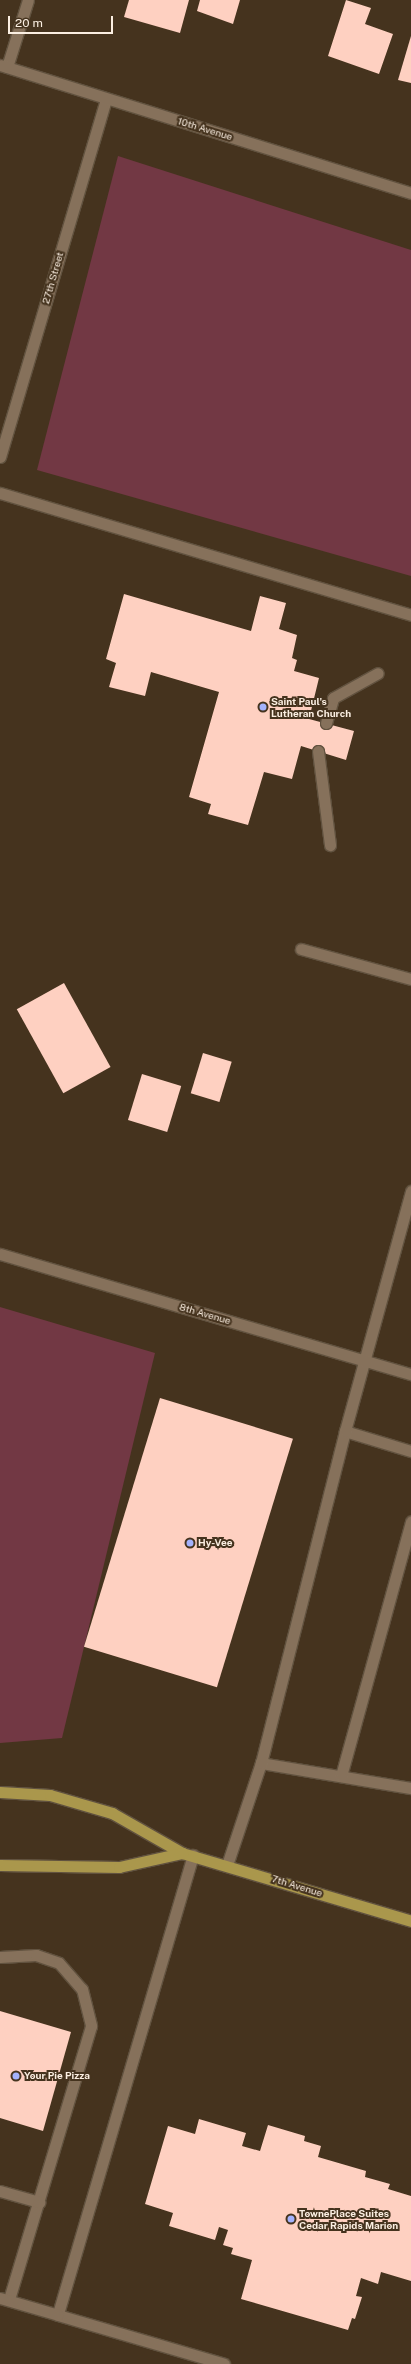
<!DOCTYPE html>
<style>
body{margin:0}
#map{position:relative;width:411px;height:2364px;overflow:hidden;background:#45331e;font-family:"Public Sans",sans-serif}
div>[style]{position:absolute}
.green>*{inset:0;background:#723844}
.building>*{inset:0;background:#fed0c1;transform-origin:0 0}
.roads{filter:drop-shadow(1px 0 #61523f) drop-shadow(-1px 0 #61523f) drop-shadow(0 1px #61523f) drop-shadow(0 -1px #61523f)}
.service>*{height:11px;margin:-5.5px;padding:0 5.5px;transform-origin:5.5px;border-radius:5.5px;background:#86715b}
.minor>*{height:11px;margin:-5.5px;padding:0 5.5px;transform-origin:5.5px;border-radius:5.5px;background:#86715b}
.tertiary>*{height:11px;margin:-5.5px;padding:0 5.5px;transform-origin:5.5px;border-radius:5.5px;background:#86715b}
.primary>*{height:11px;margin:-5.5px;padding:0 5.5px;transform-origin:5.5px;border-radius:5.5px;background:#aa974c}
.dots>*{width:11px;height:11px;translate:-50% -50%;box-sizing:border-box;border:2px solid #45331e;border-radius:50%}
span{translate:-50% -50%;white-space:nowrap;text-align:center;line-height:1.15;-webkit-text-stroke:4px #45331e;paint-order:stroke}
.street-label{font-size:10px;color:#fbefe2}
.poi-label{font-size:10px;color:#fbefe2;font-weight:700}
.left{translate:0 -50%;text-align:left}
.scale{position:absolute;left:8px;top:16px;width:105px;height:18px;box-sizing:border-box;border:2px solid #fbefe2;border-top:0;padding-left:5px;font-size:12px;line-height:14px;white-space:nowrap;color:#fbefe2;-webkit-text-stroke:3px #45331e;paint-order:stroke}
</style>
<div id="map">
<div class="green">
<i style="clip-path:polygon(118px 156px,411px 250px,411px 576px,37px 470px)"></i>
<i style="clip-path:polygon(0 1307px,155px 1353px,62px 1738px,0 1743px)"></i>
</div>
<div class="building">
<i style="clip-path:polygon(129px 0,189px 0,180px 33px,124px 17px)"></i>
<i style="clip-path:polygon(200px 0,240px 0,233px 24px,197px 11px)"></i>
<i style="clip-path:polygon(346px 0,371px 8px,365px 24px,393px 34px,379px 74px,328px 56px)"></i>
<i style="clip-path:polygon(411px 36px,411px 83px,398px 80px)"></i>
<i style="clip-path:polygon(124px 594px,251px 631px,260px 596px,286px 603px,279px 629px,297px 635px,292px 658px,297px 660px,294px 671px,319px 678px,309px 719px,354px 731px,346px 760px,301px 746px,292px 779px,264px 772px,248px 825px,208px 814px,211px 804px,189px 797px,219px 692px,151px 672px,145px 696px,109px 687px,116px 663px,106px 659px)"></i>
<i style="left:64px;top:983px;width:96px;height:54px;rotate:61deg"></i>
<i style="left:203px;top:1053px;width:30px;height:42px;rotate:17deg"></i>
<i style="left:142px;top:1074px;width:41px;height:48px;rotate:17deg"></i>
<i style="left:160px;top:1398px;width:139px;height:260px;rotate:17deg"></i>
<i style="clip-path:polygon(0 2011px,71px 2032px,43px 2131px,0 2118px)"></i>
<i style="clip-path:polygon(199px 2119px,246px 2133px,242px 2146px,260px 2151px,268px 2125px,305px 2136px,304px 2141px,321px 2146px,318px 2157px,366px 2171px,365px 2177px,390px 2184px,388px 2189px,411px 2196px,411px 2281px,381px 2272px,378px 2284px,361px 2278px,356px 2296px,362px 2297px,355px 2319px,352px 2318px,348px 2330px,241px 2299px,252px 2260px,231px 2254px,233px 2248px,223px 2245px,228px 2230px,219px 2227px,215px 2240px,169px 2226px,173px 2213px,145px 2204px,168px 2126px,195px 2134px)"></i>
</div>
<div class="roads">
<div class="service">
<i style="left:0;top:493px;width:429px;rotate:16.5deg"></i>
<i style="left:326px;top:723px;width:26px;rotate:-74deg"></i>
<i style="left:333px;top:698px;width:51px;rotate:-29.1deg"></i>
<i style="left:318px;top:751px;width:95px;rotate:82.7deg"></i>
<i style="left:301px;top:949px;width:114px;rotate:15.3deg"></i>
<i style="left:345px;top:1431px;width:69px;rotate:16.9deg"></i>
<i style="left:261px;top:1763px;width:152px;rotate:9.5deg"></i>
<i style="left:341px;top:1776px;width:264px;rotate:-74.6deg"></i>
<i style="left:193px;top:1855px;width:479px;rotate:106.4deg"></i>
<i style="left:58px;top:2315px;width:173px;rotate:16.4deg"></i>
<i style="left:227px;top:1865px;width:108px;rotate:-71.6deg"></i>
<i style="left:261px;top:1763px;width:342px;rotate:-75.8deg"></i>
<i style="left:345px;top:1431px;width:249px;rotate:-74.6deg"></i>
<i style="left:0;top:1957px;width:36px;rotate:-3deg"></i>
<i style="left:36px;top:1955px;width:24px;rotate:19deg"></i>
<i style="left:59px;top:1963px;width:35px;rotate:49deg"></i>
<i style="left:82px;top:1989px;width:38px;rotate:76deg"></i>
<i style="left:91px;top:2026px;width:286px;rotate:106.7deg"></i>
<i style="left:0;top:2191px;width:41px;rotate:15.8deg"></i>
<i style="left:0;top:2298px;width:60px;rotate:16.3deg"></i>
</div>
<div class="minor">
<i style="left:7px;top:67px;width:70px;rotate:-72.6deg"></i>
<i style="left:0;top:457px;width:373px;rotate:-73.5deg"></i>
<i style="left:0;top:1254px;width:428px;rotate:16.3deg"></i>
</div>
<div class="tertiary">
<i style="left:0;top:65px;width:430px;rotate:17.3deg"></i>
</div>
<div class="primary">
<i style="left:0;top:1792px;width:50px;rotate:3.4deg"></i>
<i style="left:50px;top:1795px;width:65px;rotate:16.2deg"></i>
<i style="left:112px;top:1813px;width:81px;rotate:29.7deg"></i>
<i style="left:182px;top:1853px;width:239px;rotate:16.5deg"></i>
<i style="left:0;top:1865px;width:119px;rotate:1deg"></i>
<i style="left:119px;top:1867px;width:65px;rotate:-12.5deg"></i>
</div>
</div>
<div class="dots">
<i style="left:263px;top:707px;background:#a4b2fc"></i>
<i style="left:190px;top:1543px;background:#a4b2fc"></i>
<i style="left:16px;top:2076px;background:#a4b2fc"></i>
<i style="left:291px;top:2219px;background:#a4b2fc"></i>
</div>
<div class="street-label">
<span style="left:205px;top:129px;rotate:17deg">10th Avenue</span>
<span style="left:53px;top:278px;rotate:-74deg">27th Street</span>
<span style="left:205px;top:1314px;rotate:16deg">8th Avenue</span>
<span style="left:297px;top:1886px;rotate:17deg">7th Avenue</span>
</div>
<div class="poi-label">
<span class="left" style="left:271px;top:707px">Saint Paul's<br>Lutheran Church</span>
<span class="left" style="left:198px;top:1543px">Hy-Vee</span>
<span class="left" style="left:24px;top:2076px">Your Pie Pizza</span>
<span class="left" style="left:299px;top:2219px">TownePlace Suites<br>Cedar Rapids Marion</span>
</div>
<div class="scale">20 m</div>
</div>
